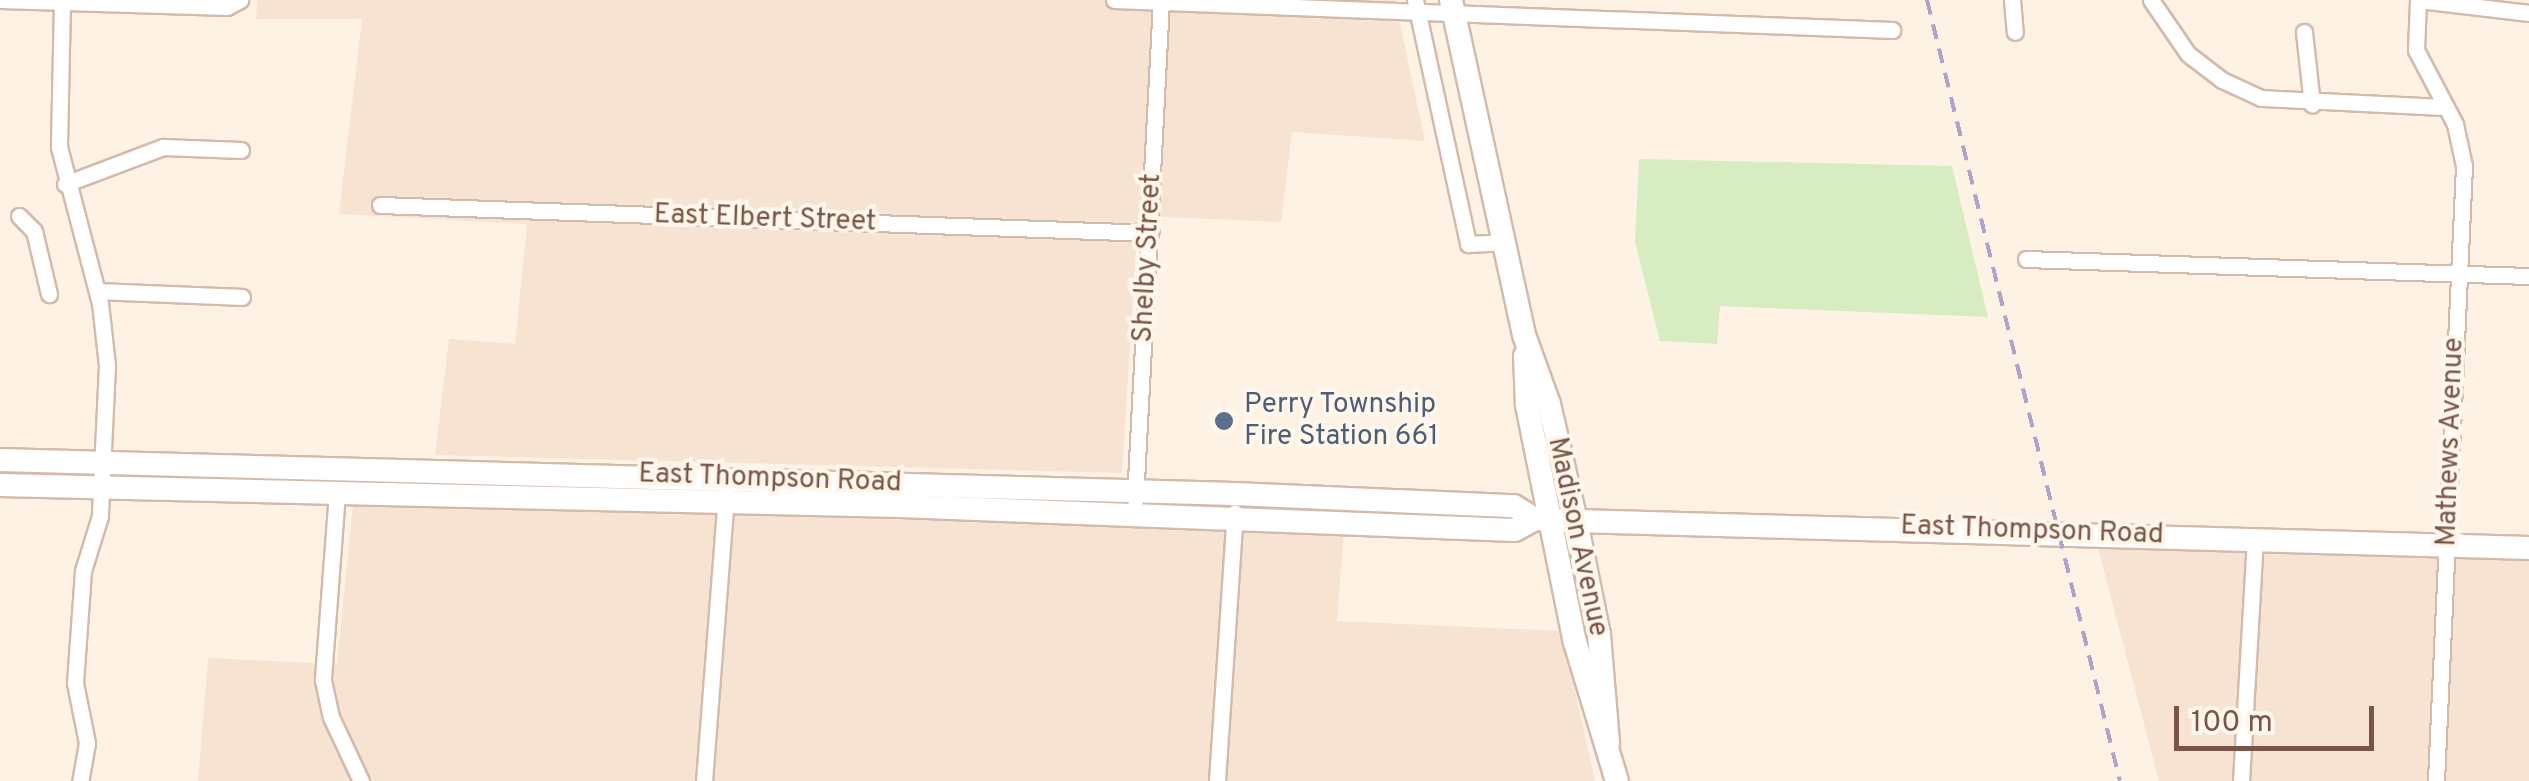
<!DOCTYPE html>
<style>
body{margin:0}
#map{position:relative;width:2529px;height:781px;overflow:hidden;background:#fef2e4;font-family:Overpass,sans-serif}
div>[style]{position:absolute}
.residential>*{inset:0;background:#f6e3d2}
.green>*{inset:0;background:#d7edc1}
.roads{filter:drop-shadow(2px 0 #d3baac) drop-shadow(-2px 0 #d3baac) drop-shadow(0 2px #d3baac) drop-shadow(0 -2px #d3baac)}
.street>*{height:15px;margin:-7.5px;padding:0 7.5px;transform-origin:7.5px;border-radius:7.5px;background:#fff}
.secondary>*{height:22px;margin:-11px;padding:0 11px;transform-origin:11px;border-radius:11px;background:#fff}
.rail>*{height:4px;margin-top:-2px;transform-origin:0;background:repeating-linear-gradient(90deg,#b3a1c9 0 15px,transparent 0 25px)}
.dots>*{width:28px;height:28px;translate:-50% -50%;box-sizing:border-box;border:5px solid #fff6ec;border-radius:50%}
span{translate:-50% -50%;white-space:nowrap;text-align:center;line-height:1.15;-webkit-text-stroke:8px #fff6ec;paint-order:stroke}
.street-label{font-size:28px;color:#795547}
.service-label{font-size:28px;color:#4e5e75}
.left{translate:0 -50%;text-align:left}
.scale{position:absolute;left:2174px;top:706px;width:200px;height:45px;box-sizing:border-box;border:5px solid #795547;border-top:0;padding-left:12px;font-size:30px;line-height:35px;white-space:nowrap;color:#795547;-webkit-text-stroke:8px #fff6ec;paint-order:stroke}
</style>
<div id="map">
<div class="residential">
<i style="clip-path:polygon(257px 0,1395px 0,1425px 141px,1292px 132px,1281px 222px,1138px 216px,1122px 473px,435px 455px,449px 339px,515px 344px,527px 224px,339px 214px,362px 19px,256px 19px)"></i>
<i style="clip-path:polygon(353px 504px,1344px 532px,1337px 621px,1562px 631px,1595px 781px,198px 781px,208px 658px,337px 664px)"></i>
<i style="clip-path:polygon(2097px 544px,2529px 559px,2529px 781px,2159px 781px)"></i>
</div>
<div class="green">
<i style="clip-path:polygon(1639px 159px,1952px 166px,1988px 317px,1720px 306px,1717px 344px,1660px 341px,1635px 242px)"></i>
</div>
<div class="roads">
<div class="street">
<i style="left:1px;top:0;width:226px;rotate:1.8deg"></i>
<i style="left:227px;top:7px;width:15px;rotate:-28deg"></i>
<i style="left:1114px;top:0;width:779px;rotate:2.21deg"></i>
<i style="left:1415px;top:0;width:250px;rotate:77.7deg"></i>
<i style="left:1468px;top:244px;width:35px;rotate:-3deg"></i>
<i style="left:2012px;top:0;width:32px;rotate:85deg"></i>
<i style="left:2151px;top:0;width:65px;rotate:55.6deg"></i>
<i style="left:2188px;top:54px;width:43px;rotate:37.4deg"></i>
<i style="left:2222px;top:80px;width:43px;rotate:24.8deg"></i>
<i style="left:2261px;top:98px;width:185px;rotate:2.8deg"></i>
<i style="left:2418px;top:0;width:50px;rotate:92.3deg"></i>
<i style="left:2416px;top:50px;width:84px;rotate:62.2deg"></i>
<i style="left:2455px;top:124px;width:43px;rotate:77.9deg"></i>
<i style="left:2464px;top:166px;width:616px;rotate:92.61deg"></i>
<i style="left:2419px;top:0;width:111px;rotate:6.7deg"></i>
<i style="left:62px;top:2px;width:145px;rotate:91.2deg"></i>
<i style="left:59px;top:147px;width:161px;rotate:75.3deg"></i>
<i style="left:100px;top:303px;width:62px;rotate:83.6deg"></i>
<i style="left:107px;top:365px;width:151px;rotate:92.7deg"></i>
<i style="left:100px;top:516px;width:58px;rotate:107.2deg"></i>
<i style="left:83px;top:571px;width:112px;rotate:94.1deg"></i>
<i style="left:75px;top:683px;width:61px;rotate:78.7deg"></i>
<i style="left:87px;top:743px;width:39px;rotate:100deg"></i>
<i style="left:2304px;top:32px;width:73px;rotate:83.7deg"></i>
<i style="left:65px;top:184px;width:105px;rotate:-20.7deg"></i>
<i style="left:163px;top:147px;width:78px;rotate:2.2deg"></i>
<i style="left:380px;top:205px;width:771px;rotate:2.08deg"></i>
<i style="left:19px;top:216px;width:21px;rotate:45deg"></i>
<i style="left:34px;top:231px;width:65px;rotate:76.6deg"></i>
<i style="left:2026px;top:259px;width:503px;rotate:1.94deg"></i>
<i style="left:98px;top:291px;width:144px;rotate:2.4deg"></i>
<i style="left:337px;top:492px;width:189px;rotate:94.3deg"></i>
<i style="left:323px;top:680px;width:38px;rotate:78deg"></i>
<i style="left:331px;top:717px;width:71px;rotate:64.9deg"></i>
<i style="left:1135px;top:500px;width:501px;rotate:-87.02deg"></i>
<i style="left:704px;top:781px;width:285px;rotate:-85.6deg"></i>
<i style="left:1217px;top:781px;width:269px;rotate:-86.2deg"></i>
<i style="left:2241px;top:781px;width:243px;rotate:-86.7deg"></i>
</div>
<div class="secondary">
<i style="left:1451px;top:0;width:343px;rotate:77.7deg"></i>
<i style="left:1524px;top:335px;width:73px;rotate:70.1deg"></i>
<i style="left:1549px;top:404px;width:120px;rotate:77deg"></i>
<i style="left:1576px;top:521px;width:116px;rotate:78.6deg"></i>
<i style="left:1599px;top:635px;width:108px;rotate:85.2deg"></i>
<i style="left:1525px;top:356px;width:49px;rotate:87.7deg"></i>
<i style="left:1527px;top:405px;width:242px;rotate:78.6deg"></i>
<i style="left:1575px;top:642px;width:145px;rotate:73.2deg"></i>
<i style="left:0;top:460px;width:1235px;rotate:1.58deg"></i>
<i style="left:1235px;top:494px;width:279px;rotate:2.5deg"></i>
<i style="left:1514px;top:506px;width:25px;rotate:32deg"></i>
<i style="left:1535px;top:519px;width:41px;rotate:2.8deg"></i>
<i style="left:1576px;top:521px;width:953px;rotate:1.62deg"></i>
<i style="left:0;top:485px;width:900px;rotate:1.34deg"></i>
<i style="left:900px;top:506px;width:615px;rotate:2.23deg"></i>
<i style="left:1515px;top:530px;width:23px;rotate:-29deg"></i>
</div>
</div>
<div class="rail">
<i style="left:1927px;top:0;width:804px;rotate:76.12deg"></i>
</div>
<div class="dots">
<i style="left:1224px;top:421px;background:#5c6f8a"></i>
</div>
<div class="street-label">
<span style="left:765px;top:219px;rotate:2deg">East Elbert Street</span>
<span style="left:1148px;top:258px;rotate:-87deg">Shelby Street</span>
<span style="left:2451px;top:442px;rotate:-88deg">Mathews Avenue</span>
<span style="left:770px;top:479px;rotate:2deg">East Thompson Road</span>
<span style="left:2032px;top:531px;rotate:2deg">East Thompson Road</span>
<span style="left:1577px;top:537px;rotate:78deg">Madison Avenue</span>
</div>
<div class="service-label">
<span class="left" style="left:1244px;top:421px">Perry Township<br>Fire Station 661</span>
</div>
<div class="scale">100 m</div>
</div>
